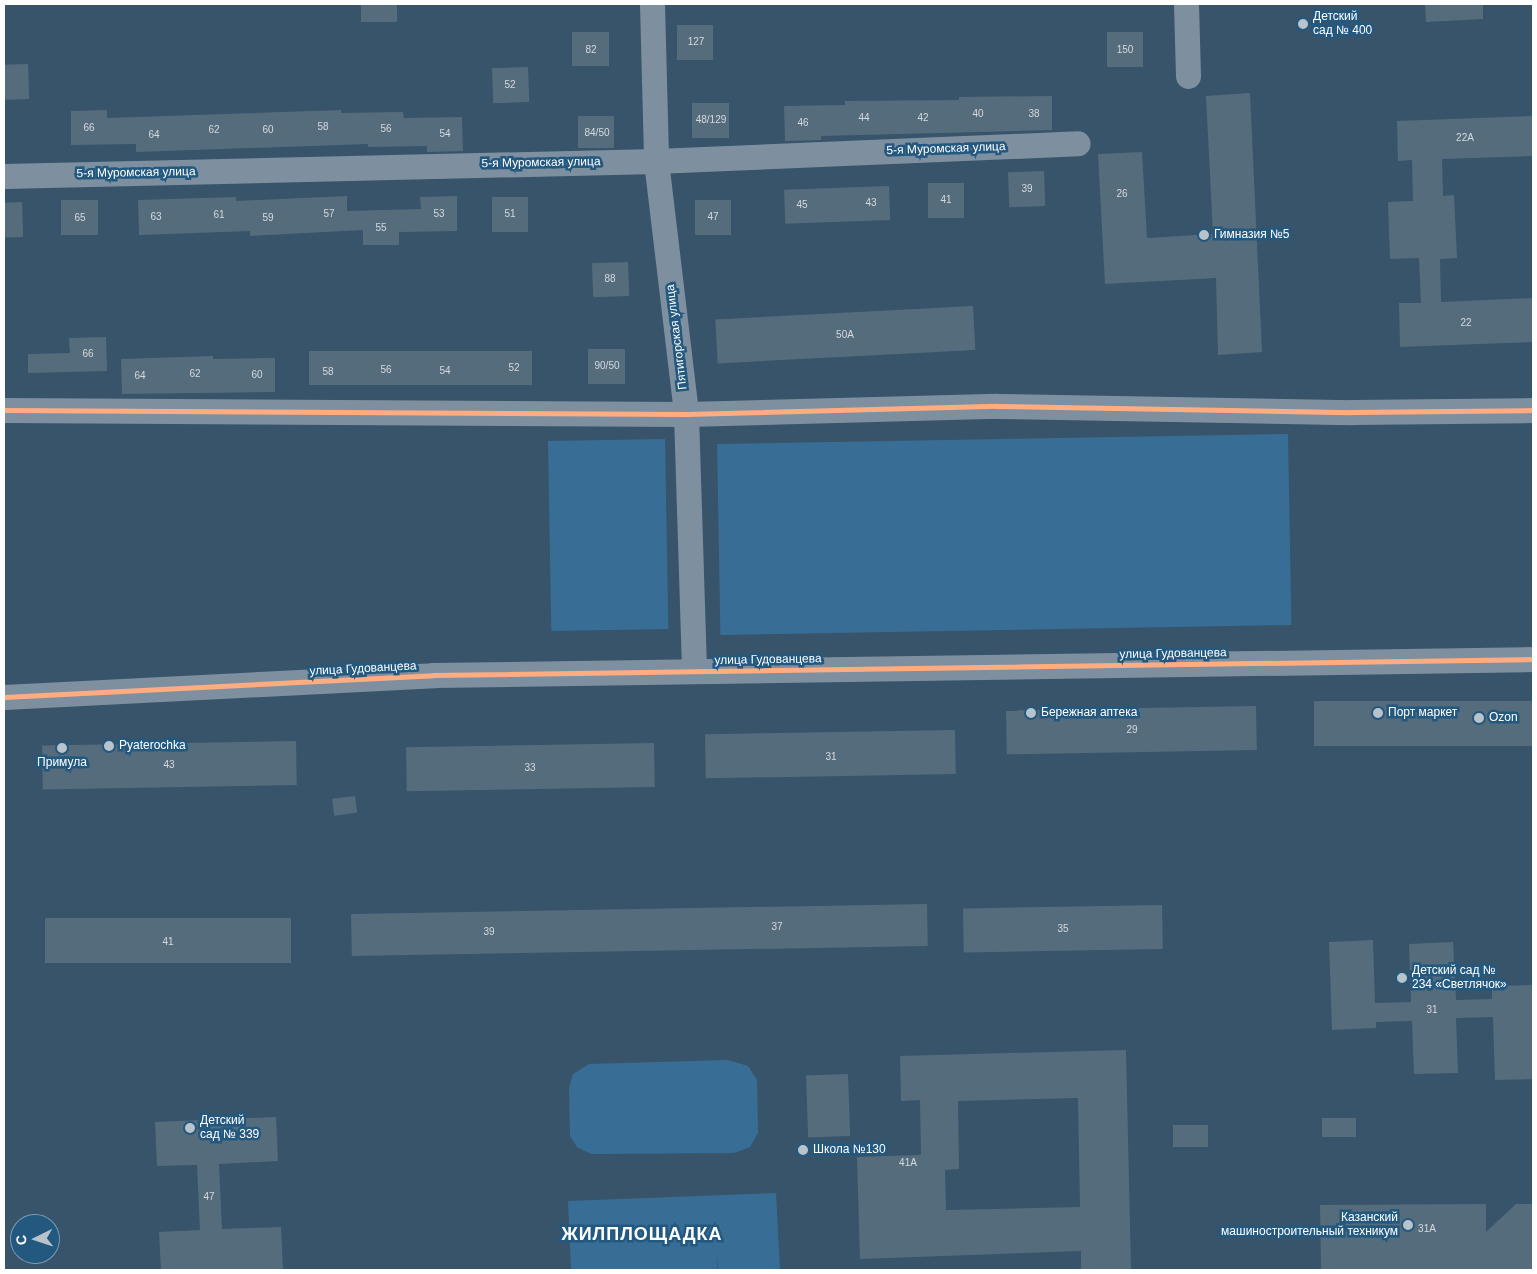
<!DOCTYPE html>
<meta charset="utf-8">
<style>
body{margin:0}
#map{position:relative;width:1537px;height:1274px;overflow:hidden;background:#38546a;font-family:Helvetica,sans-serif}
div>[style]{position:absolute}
.green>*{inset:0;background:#386e96;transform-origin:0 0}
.building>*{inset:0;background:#556c7d;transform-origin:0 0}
.minor>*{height:25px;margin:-12.5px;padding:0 12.5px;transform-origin:12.5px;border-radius:12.5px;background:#7e90a0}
.cycleway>*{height:5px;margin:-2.5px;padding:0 2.5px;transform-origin:2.5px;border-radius:2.5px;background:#ffac80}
.dots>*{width:14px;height:14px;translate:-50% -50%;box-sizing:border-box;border:2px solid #23587f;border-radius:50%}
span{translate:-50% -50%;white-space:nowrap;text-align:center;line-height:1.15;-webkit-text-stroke:5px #23587f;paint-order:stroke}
.number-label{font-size:10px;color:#d4dade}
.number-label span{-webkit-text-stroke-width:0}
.poi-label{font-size:12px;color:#fff}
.left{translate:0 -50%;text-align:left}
.right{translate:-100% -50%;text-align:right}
.street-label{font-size:12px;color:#fff}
.district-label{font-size:18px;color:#fff;font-weight:700;letter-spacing:1px}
.frame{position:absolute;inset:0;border:5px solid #fff;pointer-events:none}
.north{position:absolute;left:10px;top:1214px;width:50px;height:50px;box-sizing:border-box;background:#23587f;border:1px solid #7b9bb2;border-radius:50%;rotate:266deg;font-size:14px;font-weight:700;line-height:20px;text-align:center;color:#fff}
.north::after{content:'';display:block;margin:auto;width:18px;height:22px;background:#b9c3cb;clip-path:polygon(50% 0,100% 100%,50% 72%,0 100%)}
</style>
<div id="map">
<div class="green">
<i style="left:1288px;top:434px;width:191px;height:571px;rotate:89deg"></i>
<i style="left:665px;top:439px;width:190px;height:117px;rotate:89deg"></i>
<i style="clip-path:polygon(728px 1060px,748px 1066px,757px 1080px,758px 1133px,750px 1147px,734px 1153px,591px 1154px,577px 1147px,570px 1136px,569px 1088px,573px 1074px,589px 1064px)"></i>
<i style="clip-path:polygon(776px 1193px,780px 1270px,718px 1270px,717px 1257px,717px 1270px,571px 1270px,568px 1201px)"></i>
</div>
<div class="building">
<i style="left:361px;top:4px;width:36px;height:18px"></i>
<i style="clip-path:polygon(1425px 4px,1483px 4px,1483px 19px,1426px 22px)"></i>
<i style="left:677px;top:25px;width:36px;height:35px"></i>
<i style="left:609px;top:32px;width:34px;height:37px;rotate:90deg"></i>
<i style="left:1143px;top:32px;width:35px;height:36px;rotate:90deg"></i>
<i style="left:28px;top:64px;width:35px;height:24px;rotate:88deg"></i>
<i style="left:528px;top:67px;width:35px;height:36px;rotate:88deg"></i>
<i style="clip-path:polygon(1250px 93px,1262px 352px,1218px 355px,1216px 278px,1105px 284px,1098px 154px,1142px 152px,1147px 238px,1213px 234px,1206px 96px)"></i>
<i style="clip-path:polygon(1052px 96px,1052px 130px,821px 136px,821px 140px,785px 141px,784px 106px,845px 105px,845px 101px,959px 100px,959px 97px)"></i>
<i style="left:692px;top:103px;width:37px;height:35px"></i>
<i style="clip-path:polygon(107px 110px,107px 118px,341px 110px,341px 113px,403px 112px,404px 118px,462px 117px,463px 151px,427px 152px,427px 146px,368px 147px,368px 144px,136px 152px,136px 144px,71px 145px,71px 111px)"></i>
<i style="left:578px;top:116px;width:36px;height:32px"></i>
<i style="clip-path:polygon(1533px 116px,1533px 156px,1442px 159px,1443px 196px,1454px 195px,1457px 258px,1440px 259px,1441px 302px,1533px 298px,1533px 342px,1400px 347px,1399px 303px,1421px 303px,1419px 258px,1390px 259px,1388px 202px,1413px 201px,1412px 160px,1398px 161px,1397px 121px)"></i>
<i style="left:1044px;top:171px;width:35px;height:36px;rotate:88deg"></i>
<i style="left:928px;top:183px;width:36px;height:35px"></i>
<i style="left:889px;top:186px;width:34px;height:105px;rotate:88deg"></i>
<i style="clip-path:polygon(347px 196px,347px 211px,421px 209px,420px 197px,457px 196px,457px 231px,399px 232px,399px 245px,363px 245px,363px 230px,250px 236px,250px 231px,139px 235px,138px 200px,236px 197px,236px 201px)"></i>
<i style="left:492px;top:197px;width:36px;height:35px"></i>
<i style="left:98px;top:200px;width:35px;height:37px;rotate:90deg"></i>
<i style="left:695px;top:200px;width:36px;height:35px"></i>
<i style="left:22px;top:202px;width:35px;height:18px;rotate:88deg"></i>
<i style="left:628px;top:262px;width:34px;height:36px;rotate:88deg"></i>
<i style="left:973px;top:306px;width:44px;height:258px;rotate:87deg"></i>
<i style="clip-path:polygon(106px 337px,107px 371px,28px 373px,28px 354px,70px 353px,69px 338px)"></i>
<i style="left:588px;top:349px;width:37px;height:35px"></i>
<i style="left:532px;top:351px;width:34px;height:223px;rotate:90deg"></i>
<i style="clip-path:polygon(213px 356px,213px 359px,275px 358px,275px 392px,122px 394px,121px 359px)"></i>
<i style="left:1533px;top:701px;width:45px;height:219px;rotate:90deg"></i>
<i style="left:1256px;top:706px;width:44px;height:250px;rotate:89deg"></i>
<i style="left:955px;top:730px;width:44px;height:250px;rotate:89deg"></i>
<i style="left:296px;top:741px;width:44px;height:254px;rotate:89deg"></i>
<i style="left:654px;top:743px;width:44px;height:248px;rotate:89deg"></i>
<i style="left:355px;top:796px;width:17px;height:23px;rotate:83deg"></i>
<i style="left:927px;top:904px;width:42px;height:576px;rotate:89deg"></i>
<i style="left:1162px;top:905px;width:44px;height:199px;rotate:89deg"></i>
<i style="left:291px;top:918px;width:45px;height:246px;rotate:90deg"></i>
<i style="clip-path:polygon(1373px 940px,1375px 1003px,1411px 1002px,1409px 944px,1453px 942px,1456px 1000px,1492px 999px,1492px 986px,1533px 985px,1533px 1079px,1495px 1080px,1493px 1017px,1456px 1018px,1458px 1073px,1414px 1074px,1412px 1021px,1376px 1022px,1376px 1028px,1332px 1030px,1329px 942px)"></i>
<i style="clip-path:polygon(evenodd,1126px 1050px,1131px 1270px,1081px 1270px,1081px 1251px,860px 1259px,857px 1157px,921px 1155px,920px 1100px,901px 1101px,900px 1056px,1126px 1050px,1078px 1098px,1080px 1207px,946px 1210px,945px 1170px,959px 1169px,958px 1101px,1078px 1098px)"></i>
<i style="left:848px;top:1074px;width:62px;height:42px;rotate:88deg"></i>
<i style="clip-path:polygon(276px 1117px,278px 1161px,219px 1164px,222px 1229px,281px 1227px,283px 1270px,161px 1270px,159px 1232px,200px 1230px,197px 1165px,157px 1166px,155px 1122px)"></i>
<i style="left:1356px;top:1118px;width:19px;height:34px;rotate:90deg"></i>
<i style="left:1208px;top:1125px;width:22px;height:35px;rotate:90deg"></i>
<i style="clip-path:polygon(1486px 1204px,1486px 1232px,1516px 1204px,1533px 1204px,1533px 1270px,1321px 1270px,1320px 1205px)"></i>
</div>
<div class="minor">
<i style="left:652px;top:4px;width:157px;rotate:88.5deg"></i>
<i style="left:656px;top:161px;width:255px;rotate:83.2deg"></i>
<i style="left:686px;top:414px;width:257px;rotate:88.2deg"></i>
<i style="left:1186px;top:4px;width:72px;rotate:88.4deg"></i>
<i style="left:4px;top:176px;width:652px;rotate:-1.32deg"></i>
<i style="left:656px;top:161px;width:422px;rotate:-2.4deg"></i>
<i style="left:4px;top:410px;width:682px;rotate:0.34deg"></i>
<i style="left:686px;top:414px;width:311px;rotate:-1.5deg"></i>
<i style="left:997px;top:406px;width:355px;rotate:1deg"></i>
<i style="left:1352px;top:412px;width:181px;rotate:-0.6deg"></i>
<i style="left:4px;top:697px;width:430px;rotate:-2.9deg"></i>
<i style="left:433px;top:675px;width:1100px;rotate:-0.83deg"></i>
</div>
<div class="cycleway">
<i style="left:4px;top:410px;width:682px;rotate:0.34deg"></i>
<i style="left:686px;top:414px;width:311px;rotate:-1.5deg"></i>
<i style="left:997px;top:406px;width:355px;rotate:1deg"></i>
<i style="left:1352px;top:412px;width:181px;rotate:-0.6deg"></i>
<i style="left:4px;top:697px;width:430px;rotate:-2.9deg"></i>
<i style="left:433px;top:675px;width:1100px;rotate:-0.83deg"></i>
</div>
<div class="dots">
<i style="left:1303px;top:24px;background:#b9c3cb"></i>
<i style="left:1204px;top:235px;background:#b9c3cb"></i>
<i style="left:1031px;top:713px;background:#b9c3cb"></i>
<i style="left:1378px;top:713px;background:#b9c3cb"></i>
<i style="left:1479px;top:718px;background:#b9c3cb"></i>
<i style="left:109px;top:746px;background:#b9c3cb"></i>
<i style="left:62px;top:748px;background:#b9c3cb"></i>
<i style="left:1402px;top:978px;background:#b9c3cb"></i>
<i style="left:190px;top:1128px;background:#b9c3cb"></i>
<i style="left:803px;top:1150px;background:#b9c3cb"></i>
<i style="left:1408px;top:1225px;background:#b9c3cb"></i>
</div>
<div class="number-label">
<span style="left:696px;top:42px">127</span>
<span style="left:591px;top:50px">82</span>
<span style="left:1125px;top:50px">150</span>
<span style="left:510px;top:85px">52</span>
<span style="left:978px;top:114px">40</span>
<span style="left:1034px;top:114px">38</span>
<span style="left:864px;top:118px">44</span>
<span style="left:923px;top:118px">42</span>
<span style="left:711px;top:120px">48/129</span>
<span style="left:803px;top:123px">46</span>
<span style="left:323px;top:127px">58</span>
<span style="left:89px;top:128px">66</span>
<span style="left:386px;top:129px">56</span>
<span style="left:214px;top:130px">62</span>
<span style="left:268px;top:130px">60</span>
<span style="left:597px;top:133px">84/50</span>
<span style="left:445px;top:134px">54</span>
<span style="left:154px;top:135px">64</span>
<span style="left:1465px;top:138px">22А</span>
<span style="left:1027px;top:189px">39</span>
<span style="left:1122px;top:194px">26</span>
<span style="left:946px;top:200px">41</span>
<span style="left:871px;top:203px">43</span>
<span style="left:802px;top:205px">45</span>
<span style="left:329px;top:214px">57</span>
<span style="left:439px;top:214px">53</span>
<span style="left:510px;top:214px">51</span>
<span style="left:219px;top:215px">61</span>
<span style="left:156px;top:217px">63</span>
<span style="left:713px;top:217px">47</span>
<span style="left:80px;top:218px">65</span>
<span style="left:268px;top:218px">59</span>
<span style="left:381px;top:228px">55</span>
<span style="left:610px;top:279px">88</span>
<span style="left:1466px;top:323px">22</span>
<span style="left:845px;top:335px">50А</span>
<span style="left:88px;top:354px">66</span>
<span style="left:607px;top:366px">90/50</span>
<span style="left:514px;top:368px">52</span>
<span style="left:386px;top:370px">56</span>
<span style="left:445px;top:371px">54</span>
<span style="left:328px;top:372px">58</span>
<span style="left:195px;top:374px">62</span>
<span style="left:257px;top:375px">60</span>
<span style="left:140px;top:376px">64</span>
<span style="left:1132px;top:730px">29</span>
<span style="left:831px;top:757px">31</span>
<span style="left:169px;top:765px">43</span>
<span style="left:530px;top:768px">33</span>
<span style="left:777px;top:927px">37</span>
<span style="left:1063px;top:929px">35</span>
<span style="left:489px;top:932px">39</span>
<span style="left:168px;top:942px">41</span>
<span style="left:1432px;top:1010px">31</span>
<span style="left:908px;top:1163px">41А</span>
<span style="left:209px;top:1197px">47</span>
<span style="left:1427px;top:1229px">31А</span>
</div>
<div class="poi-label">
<span class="left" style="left:1313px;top:24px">Детский<br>сад № 400</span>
<span class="left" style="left:1214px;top:235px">Гимназия №5</span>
<span class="left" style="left:1041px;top:713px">Бережная аптека</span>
<span class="left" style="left:1388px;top:713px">Порт маркет</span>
<span class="left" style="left:1489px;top:718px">Ozon</span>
<span class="left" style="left:119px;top:746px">Pyaterochka</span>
<span style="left:62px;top:763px">Примула</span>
<span class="left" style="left:1412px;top:978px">Детский сад №<br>234 «Светлячок»</span>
<span class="left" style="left:200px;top:1128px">Детский<br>сад № 339</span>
<span class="left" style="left:813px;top:1150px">Школа №130</span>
<span class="right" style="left:1398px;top:1225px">Казанский<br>машиностроительный техникум</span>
</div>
<div class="street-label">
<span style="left:946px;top:149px;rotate:-2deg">5-я Муромская улица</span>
<span style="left:541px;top:163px;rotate:-1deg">5-я Муромская улица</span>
<span style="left:136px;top:173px;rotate:-1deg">5-я Муромская улица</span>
<span style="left:677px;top:337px;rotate:-97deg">Пятигорская улица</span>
<span style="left:1173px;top:654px;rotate:-1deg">улица Гудованцева</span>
<span style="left:768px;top:660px;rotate:-1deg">улица Гудованцева</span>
<span style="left:363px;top:669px;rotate:-3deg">улица Гудованцева</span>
</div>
<div class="district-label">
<span style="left:642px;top:1234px">ЖИЛПЛОЩАДКА</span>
</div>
<div class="frame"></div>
<div class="north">С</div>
</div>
